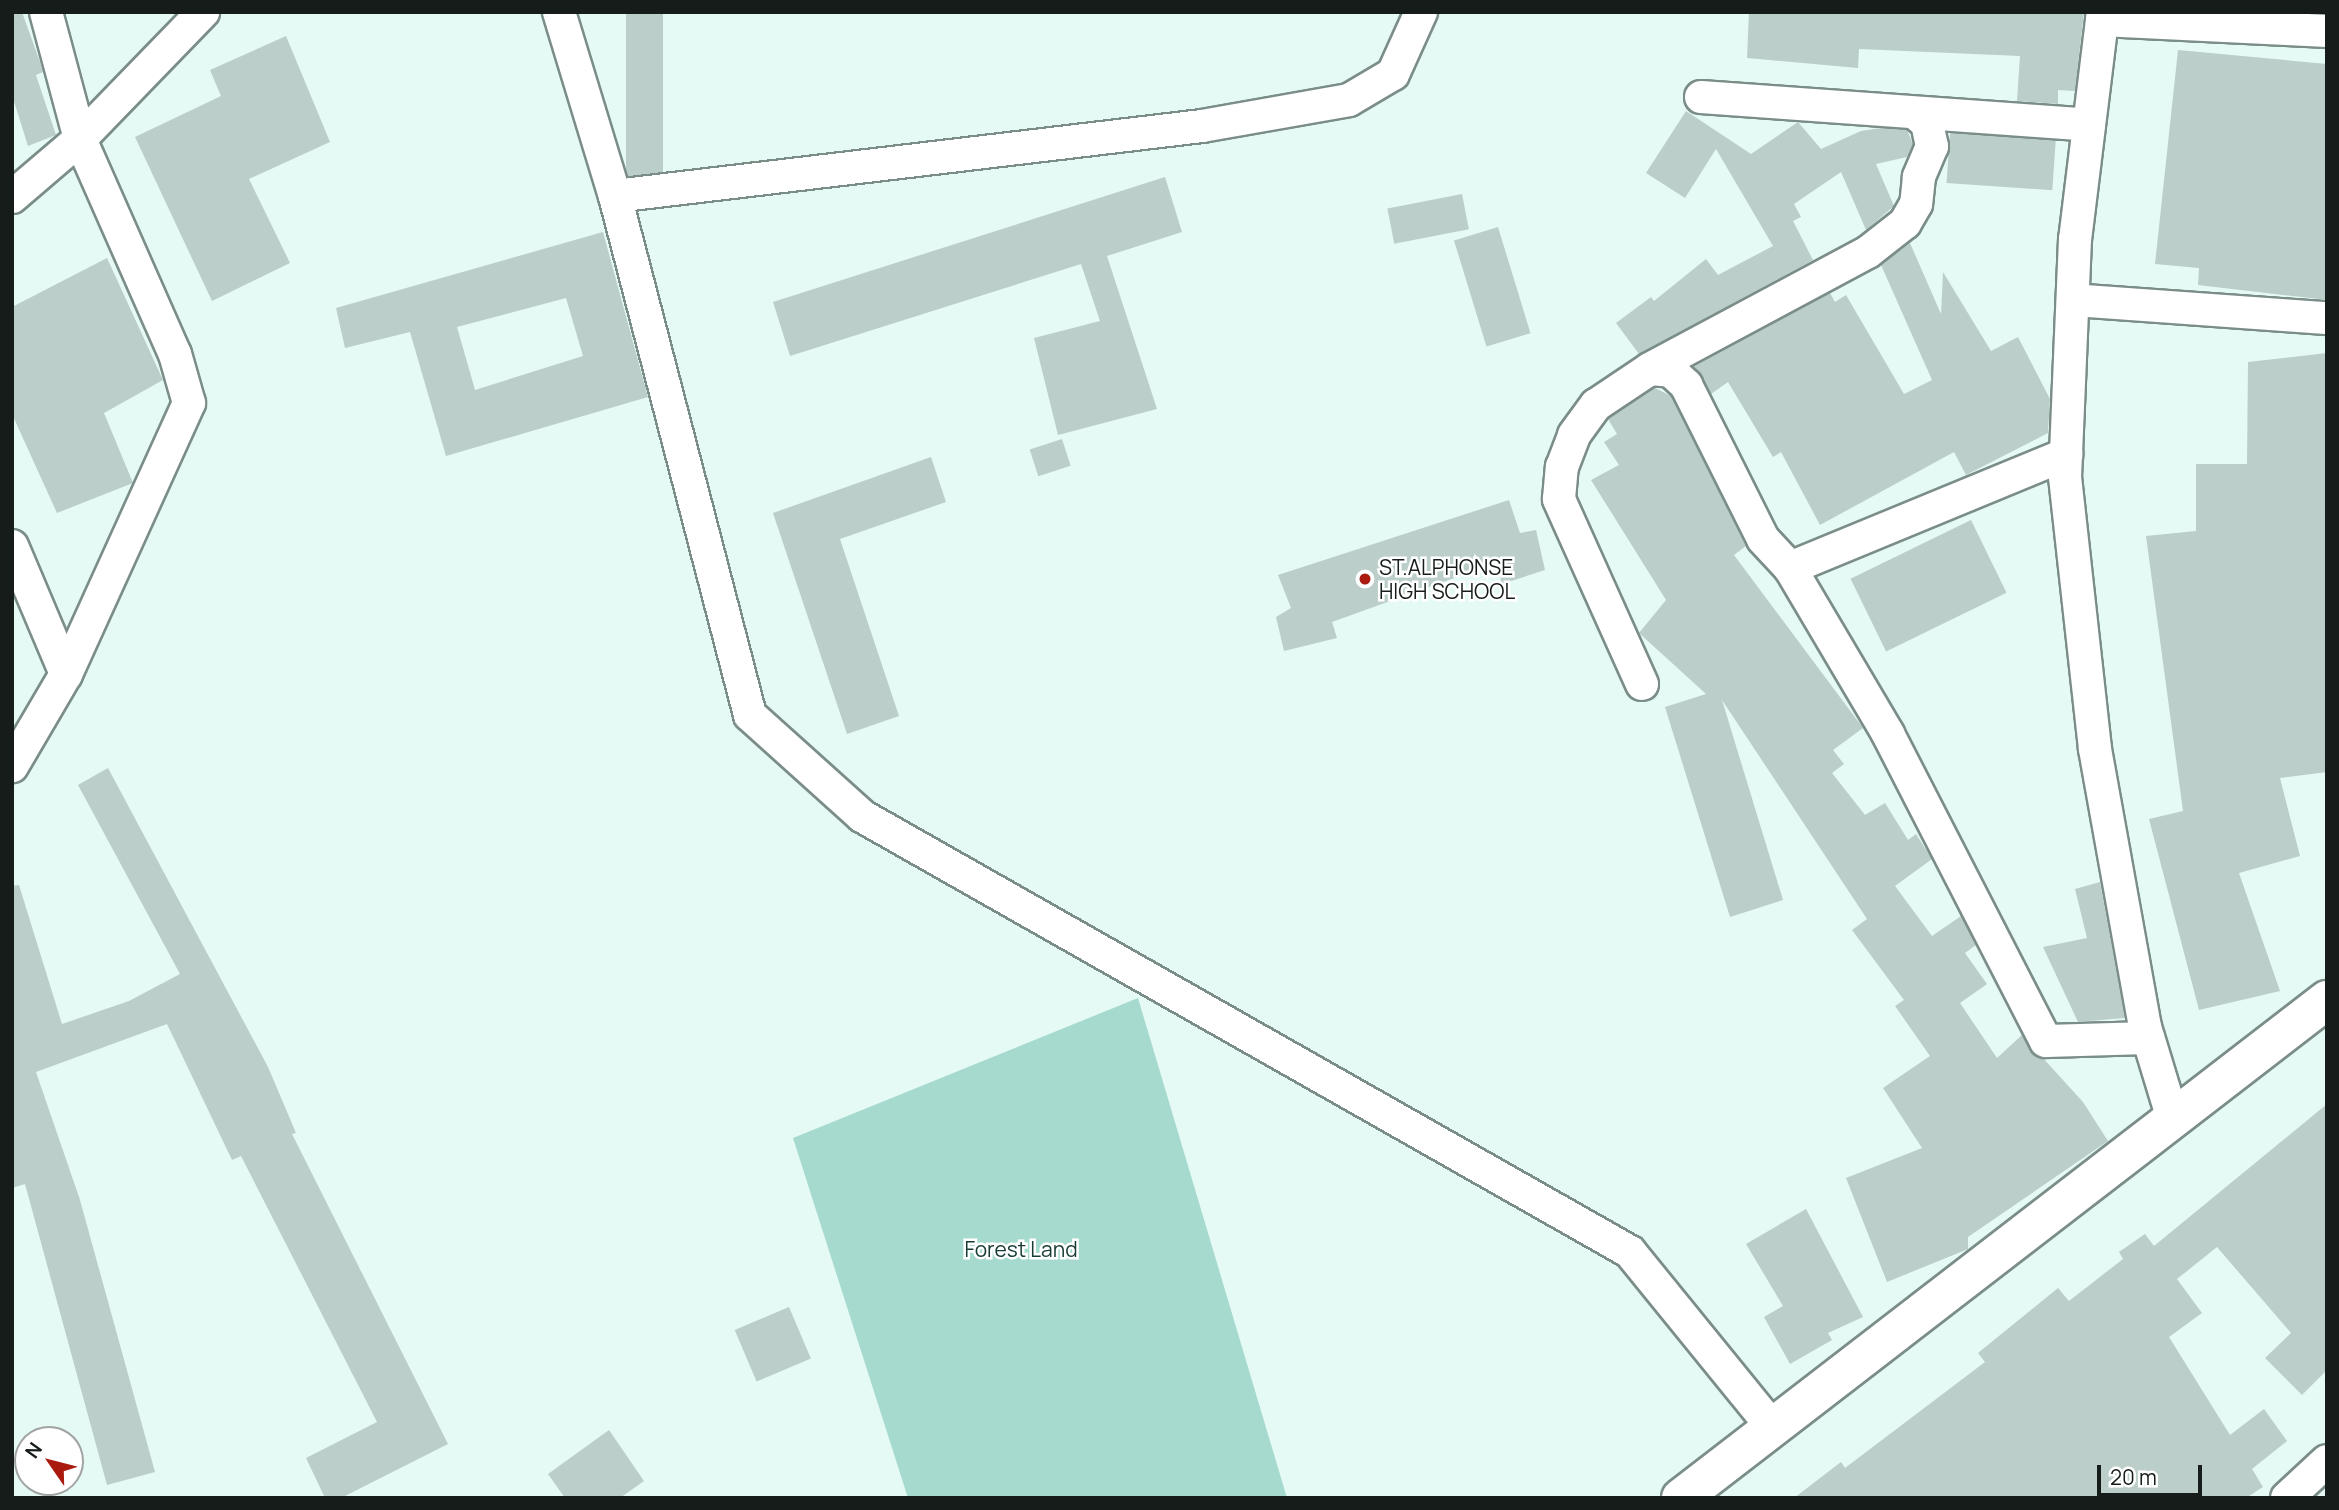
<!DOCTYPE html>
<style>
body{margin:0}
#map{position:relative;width:2339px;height:1510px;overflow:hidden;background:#e5f9f5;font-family:Manrope,sans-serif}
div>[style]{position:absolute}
.green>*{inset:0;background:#a7dace}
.building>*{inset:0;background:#bbceca;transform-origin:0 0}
.roads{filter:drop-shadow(2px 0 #7b8d89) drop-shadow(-2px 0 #7b8d89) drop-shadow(0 2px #7b8d89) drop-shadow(0 -2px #7b8d89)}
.minor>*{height:32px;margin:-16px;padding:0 16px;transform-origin:16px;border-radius:16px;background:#fff}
.tertiary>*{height:38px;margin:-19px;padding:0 19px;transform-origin:19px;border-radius:19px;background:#fff}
.dots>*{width:19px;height:19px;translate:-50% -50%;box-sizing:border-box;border:4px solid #fff;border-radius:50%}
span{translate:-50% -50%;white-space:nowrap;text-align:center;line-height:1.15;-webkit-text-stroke:5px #fff;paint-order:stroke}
.poi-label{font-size:21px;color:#151c1a}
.left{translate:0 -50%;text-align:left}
.park-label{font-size:21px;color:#183c35}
.frame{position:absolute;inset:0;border:14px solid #151c1a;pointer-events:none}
.north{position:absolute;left:14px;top:1426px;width:70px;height:70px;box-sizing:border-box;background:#fff;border:2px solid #a1a4a3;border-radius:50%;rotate:305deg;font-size:19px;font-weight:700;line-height:28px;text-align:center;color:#151c1a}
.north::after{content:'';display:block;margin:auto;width:24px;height:32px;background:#ab1a0f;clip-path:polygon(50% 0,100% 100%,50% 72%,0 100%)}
.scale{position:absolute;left:2097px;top:1465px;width:105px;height:32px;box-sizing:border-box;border:4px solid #151c1a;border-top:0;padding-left:9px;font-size:21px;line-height:24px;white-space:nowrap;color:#151c1a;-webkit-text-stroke:5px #fff;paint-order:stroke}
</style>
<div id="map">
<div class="green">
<i style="clip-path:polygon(1138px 998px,1287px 1498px,908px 1498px,793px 1138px)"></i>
</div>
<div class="building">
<i style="clip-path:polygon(12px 12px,22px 12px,40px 62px,43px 72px,36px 75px,56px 135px,28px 146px,12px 95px)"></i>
<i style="left:626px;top:12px;width:37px;height:166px"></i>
<i style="clip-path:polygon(1749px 12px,2084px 12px,2075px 91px,2058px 90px,2058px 104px,2017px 101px,2020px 56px,1859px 49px,1858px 68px,1747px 58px)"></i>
<i style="clip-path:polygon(286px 36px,330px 142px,249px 179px,290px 263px,212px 301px,135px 137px,221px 96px,210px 70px)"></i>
<i style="clip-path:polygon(2178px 50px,2327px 64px,2327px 300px,2198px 285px,2199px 268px,2155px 264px)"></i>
<i style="clip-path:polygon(1686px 111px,1751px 154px,1798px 122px,1821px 149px,1861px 131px,1881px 128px,1907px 130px,1913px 144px,1907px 157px,1876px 164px,1894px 206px,1866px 230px,1841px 172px,1794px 204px,1801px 217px,1793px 221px,1813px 260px,1639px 354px,1616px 323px,1651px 297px,1654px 301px,1706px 259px,1718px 275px,1773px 246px,1716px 149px,1685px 198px,1646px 173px)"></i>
<i style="left:1950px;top:133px;width:106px;height:50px;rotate:4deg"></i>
<i style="clip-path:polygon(1165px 177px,1182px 232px,1107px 256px,1157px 409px,1058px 435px,1034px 338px,1100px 321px,1081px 264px,790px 356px,773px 302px)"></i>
<i style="left:1462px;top:194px;width:36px;height:76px;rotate:79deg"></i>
<i style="left:1498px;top:227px;width:111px;height:46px;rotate:73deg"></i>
<i style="clip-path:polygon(evenodd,603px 232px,648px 397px,446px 456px,410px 332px,345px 348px,336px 308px,603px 232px,566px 298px,583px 356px,475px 390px,457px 327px,566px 298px)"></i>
<i style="clip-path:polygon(1910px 243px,1941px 314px,1943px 272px,1991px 351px,2018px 337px,2050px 399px,2048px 433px,1966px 475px,1954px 452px,1820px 525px,1781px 452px,1773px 457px,1728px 382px,1711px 394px,1693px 367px,1830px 293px,1835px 302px,1846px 295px,1904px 394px,1932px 380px,1881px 265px)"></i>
<i style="clip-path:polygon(107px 258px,163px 380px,104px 413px,133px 483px,57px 513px,12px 414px,12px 307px)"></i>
<i style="clip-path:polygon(2327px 353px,2327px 772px,2280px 778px,2300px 856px,2239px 873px,2280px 991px,2199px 1010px,2149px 819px,2183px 811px,2146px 536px,2196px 531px,2196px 464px,2247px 464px,2248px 362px)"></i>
<i style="clip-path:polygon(1655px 388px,1671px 396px,1746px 546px,1734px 555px,1863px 728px,1833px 750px,1844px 764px,1832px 773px,1865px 815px,1885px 803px,1908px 840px,1916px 834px,1932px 859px,1895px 886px,1932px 936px,1961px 916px,1976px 945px,1965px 953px,1987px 984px,1960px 1003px,1997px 1058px,2022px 1035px,2083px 1102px,2108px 1141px,1968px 1237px,1968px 1249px,1887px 1282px,1846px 1178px,1922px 1148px,1883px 1088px,1930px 1056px,1895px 1006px,1904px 1000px,1852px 930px,1867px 919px,1722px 700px,1783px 900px,1730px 917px,1665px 707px,1706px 694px,1639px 633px,1666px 600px,1591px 480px,1619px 465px,1604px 442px,1617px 434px,1608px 419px)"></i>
<i style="left:1062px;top:439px;width:28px;height:34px;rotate:72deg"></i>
<i style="clip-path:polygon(931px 457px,946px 502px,840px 539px,899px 716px,847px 734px,773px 513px)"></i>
<i style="clip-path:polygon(1509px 500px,1520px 533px,1536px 530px,1545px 570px,1502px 584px,1496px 563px,1332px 622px,1337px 638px,1284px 651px,1276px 617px,1291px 608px,1278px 575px)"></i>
<i style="left:1971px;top:520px;width:81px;height:134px;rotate:64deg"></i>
<i style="clip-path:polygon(108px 768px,268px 1067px,296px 1133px,292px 1134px,448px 1444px,341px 1498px,325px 1498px,306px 1458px,377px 1422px,241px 1156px,232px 1160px,167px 1024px,36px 1072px,80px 1200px,155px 1472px,107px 1485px,25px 1184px,12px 1188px,12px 886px,19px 885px,62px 1024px,129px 1001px,180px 974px,78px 785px)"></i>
<i style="clip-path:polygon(2100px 882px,2125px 1018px,2078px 1022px,2043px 947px,2087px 938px,2075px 889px)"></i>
<i style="clip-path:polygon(2327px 1104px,2327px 1370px,2302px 1395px,2265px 1358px,2291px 1333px,2217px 1247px,2177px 1279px,2202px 1313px,2169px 1337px,2230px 1435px,2264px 1409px,2287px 1441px,2252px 1469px,2263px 1487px,2246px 1498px,1794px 1498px,1841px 1462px,1845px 1468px,1985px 1362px,1978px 1353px,2058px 1288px,2069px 1301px,2123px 1259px,2119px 1252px,2145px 1234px,2154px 1246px)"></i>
<i style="clip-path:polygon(1806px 1209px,1863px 1317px,1828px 1333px,1832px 1340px,1790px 1364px,1764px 1317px,1783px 1306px,1746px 1244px)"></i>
<i style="left:789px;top:1307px;width:56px;height:59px;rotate:67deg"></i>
<i style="clip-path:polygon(609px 1430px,644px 1481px,620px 1498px,565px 1498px,548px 1474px)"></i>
</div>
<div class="roads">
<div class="minor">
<i style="left:46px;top:12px;width:131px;rotate:75deg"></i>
<i style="left:80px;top:139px;width:177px;rotate:-45.9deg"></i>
<i style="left:559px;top:12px;width:192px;rotate:73.1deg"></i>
<i style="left:615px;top:196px;width:536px;rotate:75.42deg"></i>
<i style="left:750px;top:715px;width:151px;rotate:42deg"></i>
<i style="left:862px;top:816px;width:883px;rotate:29.58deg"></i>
<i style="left:1630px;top:1252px;width:227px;rotate:50.9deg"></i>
<i style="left:2103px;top:12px;width:229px;rotate:97deg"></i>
<i style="left:2075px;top:239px;width:238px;rotate:92.4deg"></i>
<i style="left:2065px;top:477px;width:274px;rotate:83.7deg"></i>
<i style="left:2095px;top:749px;width:282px;rotate:79.8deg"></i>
<i style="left:2145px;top:1027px;width:96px;rotate:73.1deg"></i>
<i style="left:2102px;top:20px;width:225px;rotate:2.8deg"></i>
<i style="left:1701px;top:97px;width:389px;rotate:4.1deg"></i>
<i style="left:1915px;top:113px;width:16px;rotate:40deg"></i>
<i style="left:1927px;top:123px;width:24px;rotate:78deg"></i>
<i style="left:1932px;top:146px;width:34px;rotate:113deg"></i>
<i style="left:1919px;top:177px;width:27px;rotate:96deg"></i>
<i style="left:1916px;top:204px;width:22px;rotate:120deg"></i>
<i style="left:1905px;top:223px;width:47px;rotate:141.9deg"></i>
<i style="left:1868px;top:252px;width:247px;rotate:151.8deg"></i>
<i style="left:1650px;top:369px;width:21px;rotate:5deg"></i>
<i style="left:1671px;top:371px;width:21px;rotate:43deg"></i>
<i style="left:1686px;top:385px;width:172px;rotate:63.4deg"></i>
<i style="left:1763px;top:539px;width:40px;rotate:47deg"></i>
<i style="left:1790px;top:568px;width:193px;rotate:59.4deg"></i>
<i style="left:1888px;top:734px;width:345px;rotate:62.8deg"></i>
<i style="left:2046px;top:1041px;width:102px;rotate:-1.7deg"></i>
<i style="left:615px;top:196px;width:591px;rotate:-6.8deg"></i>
<i style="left:1202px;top:126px;width:149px;rotate:-10deg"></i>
<i style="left:1349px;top:100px;width:51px;rotate:-30.6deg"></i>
<i style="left:1393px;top:74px;width:68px;rotate:-65.7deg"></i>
<i style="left:12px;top:197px;width:89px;rotate:-40.5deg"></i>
<i style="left:80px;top:139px;width:235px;rotate:66.2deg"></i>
<i style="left:175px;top:354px;width:51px;rotate:74.1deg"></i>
<i style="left:189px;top:403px;width:298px;rotate:114.4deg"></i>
<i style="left:66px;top:674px;width:107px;rotate:120.4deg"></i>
<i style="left:2073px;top:300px;width:255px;rotate:4.1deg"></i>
<i style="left:12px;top:546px;width:139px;rotate:67.1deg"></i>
<i style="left:1790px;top:568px;width:299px;rotate:-22.4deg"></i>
<i style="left:1642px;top:684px;width:203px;rotate:-114.2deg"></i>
<i style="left:1559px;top:499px;width:32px;rotate:-85deg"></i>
<i style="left:1562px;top:467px;width:34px;rotate:-69deg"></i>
<i style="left:1574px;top:435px;width:37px;rotate:-54deg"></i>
<i style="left:1596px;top:405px;width:65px;rotate:-33.7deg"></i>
<i style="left:2287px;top:1498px;width:54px;rotate:-42.8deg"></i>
</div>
<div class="tertiary">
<i style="left:1681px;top:1498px;width:816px;rotate:-37.63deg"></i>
</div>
</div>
<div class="dots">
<i style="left:1365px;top:579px;background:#ab1a0f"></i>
</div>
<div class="poi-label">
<span class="left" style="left:1379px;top:579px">ST.ALPHONSE<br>HIGH SCHOOL</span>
</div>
<div class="park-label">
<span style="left:1021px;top:1249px">Forest Land</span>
</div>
<div class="frame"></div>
<div class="north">N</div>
<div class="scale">20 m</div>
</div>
